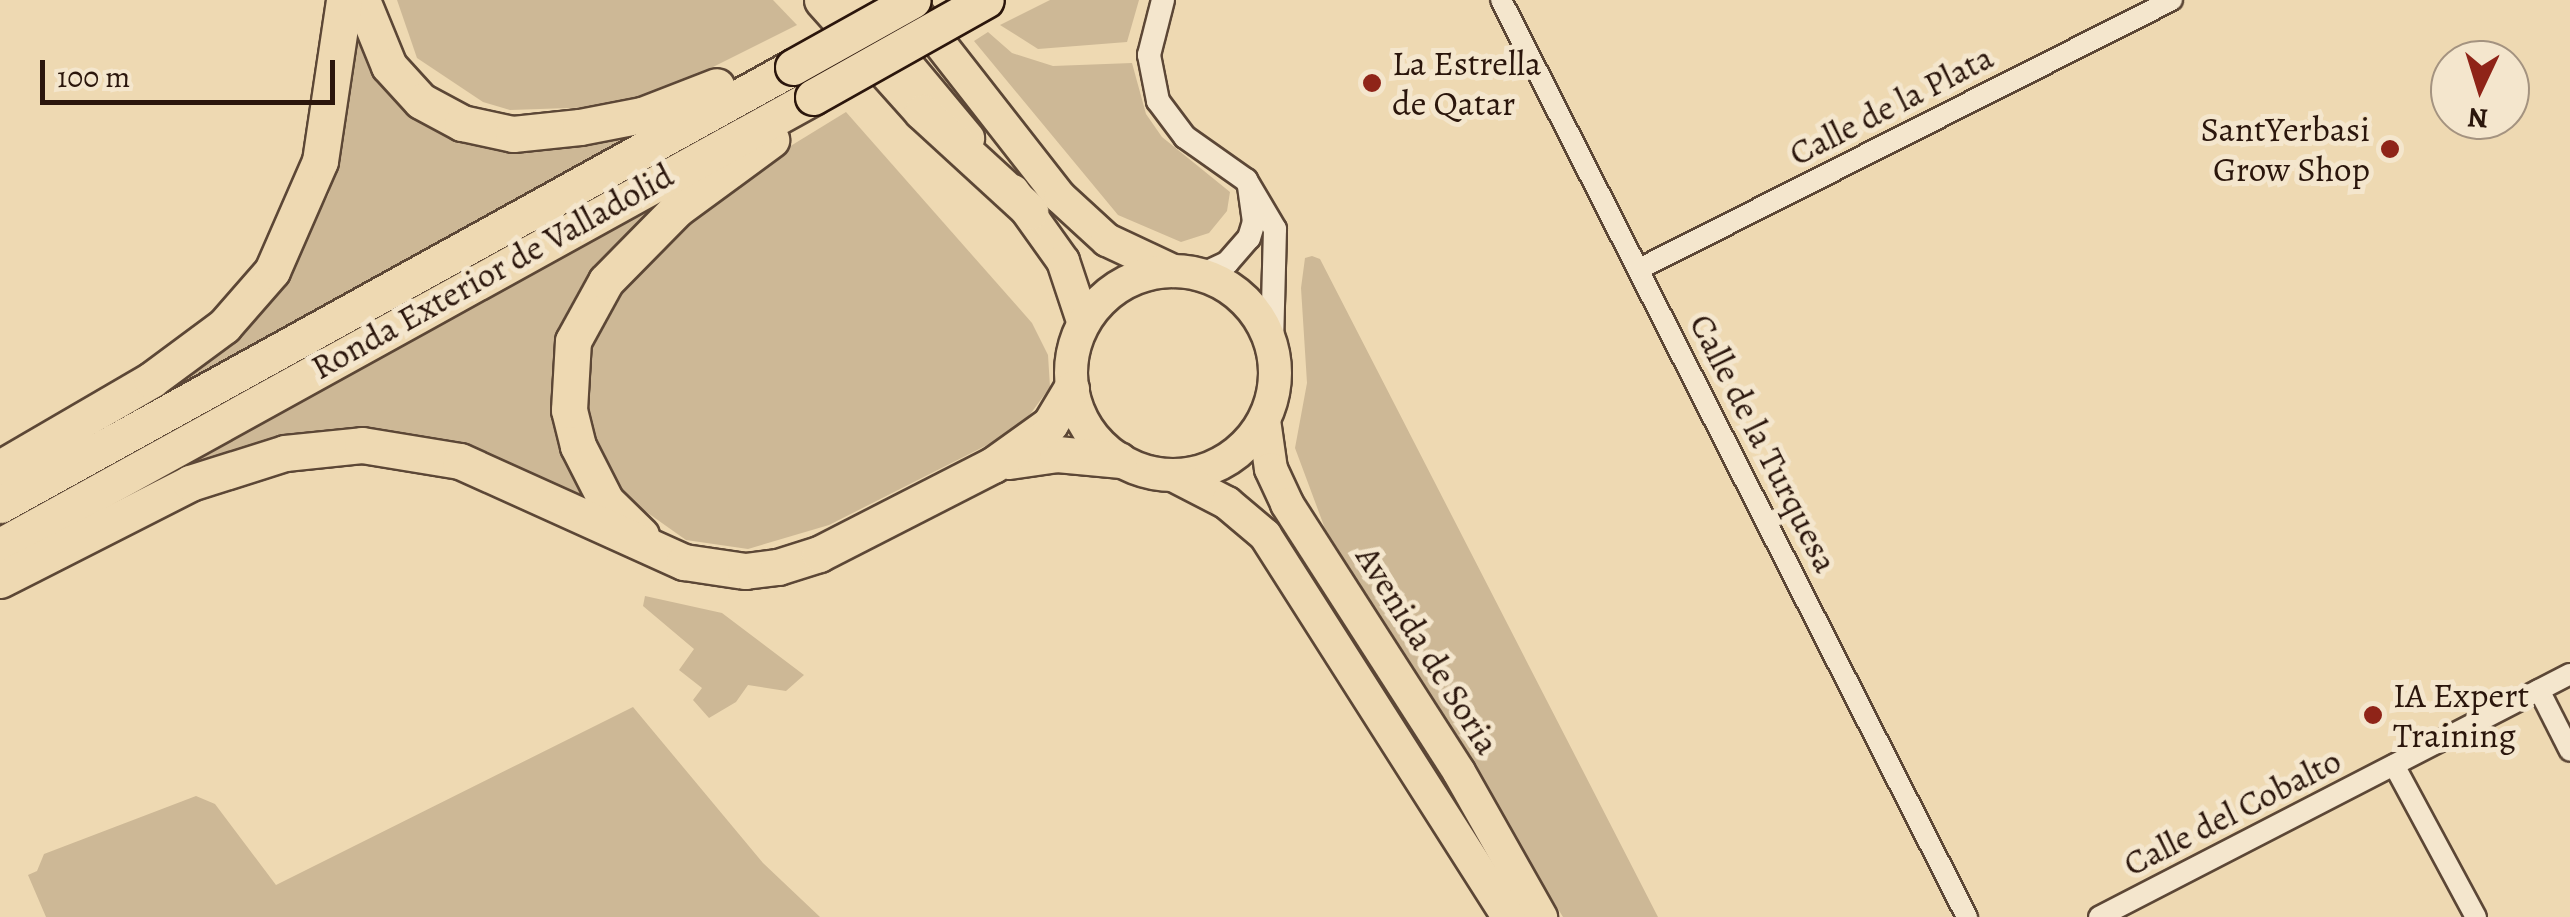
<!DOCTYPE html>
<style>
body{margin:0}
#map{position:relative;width:2570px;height:917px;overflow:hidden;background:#eed9b2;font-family:Alegreya,serif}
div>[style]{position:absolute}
.green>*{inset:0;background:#cdb896}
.roads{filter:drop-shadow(2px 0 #5c4736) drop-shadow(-2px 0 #5c4736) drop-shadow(0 2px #5c4736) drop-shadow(0 -2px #5c4736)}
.minor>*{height:20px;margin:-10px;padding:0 10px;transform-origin:10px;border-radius:10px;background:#f4e6cd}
.tertiary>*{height:22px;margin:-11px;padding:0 11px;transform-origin:11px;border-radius:11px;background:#f4e6cd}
.trunk>*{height:32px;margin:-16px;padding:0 16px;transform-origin:16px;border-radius:16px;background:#eed9b2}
.trunk>.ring{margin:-16px;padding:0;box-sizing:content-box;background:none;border:32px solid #eed9b2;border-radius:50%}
.motorway>*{height:35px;margin:-17.5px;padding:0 17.5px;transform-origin:17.5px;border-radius:17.5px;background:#eed9b2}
.bridges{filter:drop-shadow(2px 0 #2b160c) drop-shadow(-2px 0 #2b160c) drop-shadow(0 2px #2b160c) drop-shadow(0 -2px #2b160c)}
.motorway-bridge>*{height:35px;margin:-17.5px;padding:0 17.5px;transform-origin:17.5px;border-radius:17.5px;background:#eed9b2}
.dots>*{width:28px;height:28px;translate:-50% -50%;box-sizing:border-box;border:5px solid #f4e6cd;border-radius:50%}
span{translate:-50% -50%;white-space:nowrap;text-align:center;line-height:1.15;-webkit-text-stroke:10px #f4e6cd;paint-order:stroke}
.poi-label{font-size:35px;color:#2b160c}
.left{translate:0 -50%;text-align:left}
.right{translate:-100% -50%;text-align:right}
.street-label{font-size:35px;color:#2b160c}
.north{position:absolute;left:2430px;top:40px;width:100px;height:100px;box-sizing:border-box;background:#f4e6cd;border:2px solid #a49380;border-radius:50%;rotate:184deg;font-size:28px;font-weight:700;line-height:40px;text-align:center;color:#2b160c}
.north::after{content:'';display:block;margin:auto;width:35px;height:45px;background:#8f2418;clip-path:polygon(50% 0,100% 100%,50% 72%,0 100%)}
.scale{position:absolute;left:40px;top:60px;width:295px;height:45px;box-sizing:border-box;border:5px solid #2b160c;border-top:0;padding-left:12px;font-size:30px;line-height:35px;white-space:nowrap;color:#2b160c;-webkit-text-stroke:8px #f4e6cd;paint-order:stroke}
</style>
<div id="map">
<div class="green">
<i style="clip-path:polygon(397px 0,773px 0,797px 25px,671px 88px,599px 107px,510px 110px,483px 102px,417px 58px)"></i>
<i style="clip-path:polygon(1050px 0,1139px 0,1127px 42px,1038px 49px,1000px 25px)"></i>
<i style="clip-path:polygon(350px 24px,381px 81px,426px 122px,661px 119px,180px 384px,175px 376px,286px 272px,329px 194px,343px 128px)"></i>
<i style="clip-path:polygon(988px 32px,1012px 53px,1053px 66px,1132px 63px,1146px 114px,1162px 137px,1230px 192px,1227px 211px,1209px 233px,1181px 242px,1118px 215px,974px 41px)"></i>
<i style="clip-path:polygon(846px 112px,1032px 323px,1048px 355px,1050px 387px,1026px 420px,1001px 438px,829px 525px,748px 549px,686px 540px,611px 487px,583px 416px,589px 346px,645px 258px,732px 182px)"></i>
<i style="clip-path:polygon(692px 187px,559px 360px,606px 513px,423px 439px,127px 496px)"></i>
<i style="clip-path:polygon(1312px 256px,1320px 259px,1658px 917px,1563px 917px,1327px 534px,1295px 448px,1307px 383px,1301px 288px,1305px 258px)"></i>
<i style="clip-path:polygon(645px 596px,722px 613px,804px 675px,786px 691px,748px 685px,736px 702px,709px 718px,693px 700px,702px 688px,679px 670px,694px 649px,643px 606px)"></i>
<i style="clip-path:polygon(633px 707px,763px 863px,820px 917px,46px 917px,28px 875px,37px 871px,44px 854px,196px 796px,215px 804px,276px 885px)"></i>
</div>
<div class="roads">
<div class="minor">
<i style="left:1501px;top:0;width:1029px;rotate:63.06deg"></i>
<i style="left:1639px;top:269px;width:597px;rotate:-26.78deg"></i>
<i style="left:2539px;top:690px;width:68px;rotate:63.1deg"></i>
<i style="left:2394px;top:765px;width:173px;rotate:61.7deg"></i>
<i style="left:2099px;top:917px;width:530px;rotate:-27.29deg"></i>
</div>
<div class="tertiary">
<i style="left:1163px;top:0;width:57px;rotate:104.3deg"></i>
<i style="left:1149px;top:55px;width:47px;rotate:78.9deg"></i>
<i style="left:1158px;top:101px;width:45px;rotate:53.1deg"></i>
<i style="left:1185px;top:137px;width:75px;rotate:35.2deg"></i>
<i style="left:1246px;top:180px;width:57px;rotate:59.4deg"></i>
<i style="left:1275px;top:229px;width:115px;rotate:91.5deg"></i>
<i style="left:1201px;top:275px;width:29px;rotate:-25deg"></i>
<i style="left:1227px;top:263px;width:33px;rotate:-49deg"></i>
<i style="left:1249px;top:238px;width:17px;rotate:-73deg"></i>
<i style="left:1254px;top:222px;width:34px;rotate:-98deg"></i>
</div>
<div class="trunk">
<i style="left:853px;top:0;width:180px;rotate:50.2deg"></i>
<i style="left:906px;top:0;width:250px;rotate:52deg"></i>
<i style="left:1060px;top:197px;width:64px;rotate:42.5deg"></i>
<i style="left:1107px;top:240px;width:73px;rotate:25.2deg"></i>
<i style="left:1013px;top:191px;width:86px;rotate:54.5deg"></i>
<i style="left:1063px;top:261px;width:63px;rotate:71.6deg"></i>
<i class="ring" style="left:1071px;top:271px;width:172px;height:172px"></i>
<i style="left:1264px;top:420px;width:49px;rotate:81.9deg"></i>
<i style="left:1271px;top:469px;width:38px;rotate:65deg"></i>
<i style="left:1287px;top:504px;width:318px;rotate:57.3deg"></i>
<i style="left:1459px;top:772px;width:167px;rotate:60.5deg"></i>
<i style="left:1175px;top:476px;width:59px;rotate:27.4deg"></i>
<i style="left:1227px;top:503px;width:50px;rotate:40.1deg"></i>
<i style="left:1265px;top:535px;width:453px;rotate:57.5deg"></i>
</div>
<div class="motorway">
<i style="left:362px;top:0;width:71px;rotate:67.8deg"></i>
<i style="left:389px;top:66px;width:47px;rotate:47.6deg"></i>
<i style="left:421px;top:101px;width:47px;rotate:28.2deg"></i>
<i style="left:462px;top:123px;width:52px;rotate:12.2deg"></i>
<i style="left:513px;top:134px;width:67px;rotate:-6deg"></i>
<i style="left:580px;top:127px;width:63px;rotate:-11deg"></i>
<i style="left:642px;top:115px;width:80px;rotate:-21.1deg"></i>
<i style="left:822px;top:0;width:150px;rotate:48.2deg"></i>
<i style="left:922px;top:112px;width:147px;rotate:42.5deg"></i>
<i style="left:1009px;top:461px;width:49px;rotate:-8.3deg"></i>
<i style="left:1057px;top:454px;width:62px;rotate:5.5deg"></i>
<i style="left:0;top:468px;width:175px;rotate:-30.2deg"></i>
<i style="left:151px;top:380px;width:91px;rotate:-36.5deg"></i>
<i style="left:224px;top:326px;width:73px;rotate:-48.9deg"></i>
<i style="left:272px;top:271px;width:120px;rotate:-66.4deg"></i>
<i style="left:320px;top:161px;width:163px;rotate:-81.5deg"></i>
<i style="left:0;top:505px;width:906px;rotate:-28.91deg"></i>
<i style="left:641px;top:535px;width:49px;rotate:-135.8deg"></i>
<i style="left:606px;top:501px;width:62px;rotate:-117deg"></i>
<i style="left:578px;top:446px;width:37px;rotate:-104deg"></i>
<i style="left:569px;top:410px;width:69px;rotate:-86.7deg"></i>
<i style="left:573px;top:341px;width:68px;rotate:-61.2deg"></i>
<i style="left:606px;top:281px;width:101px;rotate:-45.4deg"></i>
<i style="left:677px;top:209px;width:117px;rotate:-36.3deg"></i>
<i style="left:0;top:546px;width:929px;rotate:-28.91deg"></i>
<i style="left:0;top:580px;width:213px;rotate:-27deg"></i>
<i style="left:190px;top:483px;width:100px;rotate:-17.5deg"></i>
<i style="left:285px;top:453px;width:77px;rotate:-5.9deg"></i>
<i style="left:362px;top:445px;width:99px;rotate:9.3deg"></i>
<i style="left:460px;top:461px;width:246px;rotate:24.3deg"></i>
<i style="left:684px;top:562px;width:62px;rotate:8.4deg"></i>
<i style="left:745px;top:571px;width:33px;rotate:-7deg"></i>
<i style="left:778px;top:567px;width:43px;rotate:-17.6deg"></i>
<i style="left:819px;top:554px;width:195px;rotate:-27.1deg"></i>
<i style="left:993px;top:465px;width:70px;rotate:-35.7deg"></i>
<i style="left:1050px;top:424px;width:41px;rotate:-59deg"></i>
</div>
</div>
<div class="bridges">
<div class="motorway-bridge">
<i style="left:793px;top:67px;width:137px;rotate:-29.2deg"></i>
<i style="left:813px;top:97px;width:198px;rotate:-29.3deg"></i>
</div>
</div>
<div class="dots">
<i style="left:1372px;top:83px;background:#8f2418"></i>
<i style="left:2390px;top:149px;background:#8f2418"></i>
<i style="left:2373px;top:715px;background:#8f2418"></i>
</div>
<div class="poi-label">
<span class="left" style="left:1392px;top:83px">La Estrella<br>de Qatar</span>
<span class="right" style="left:2370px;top:149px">SantYerbasi<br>Grow Shop</span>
<span class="left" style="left:2393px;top:715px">IA Expert<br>Training</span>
</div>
<div class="street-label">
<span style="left:1891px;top:105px;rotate:-27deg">Calle de la Plata</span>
<span style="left:492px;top:271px;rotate:-29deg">Ronda Exterior de Valladolid</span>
<span style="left:1764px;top:443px;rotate:63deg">Calle de la Turquesa</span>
<span style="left:1428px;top:650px;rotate:58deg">Avenida de Soria</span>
<span style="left:2232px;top:812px;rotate:-27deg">Calle del Cobalto</span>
</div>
<div class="north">N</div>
<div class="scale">100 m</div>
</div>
